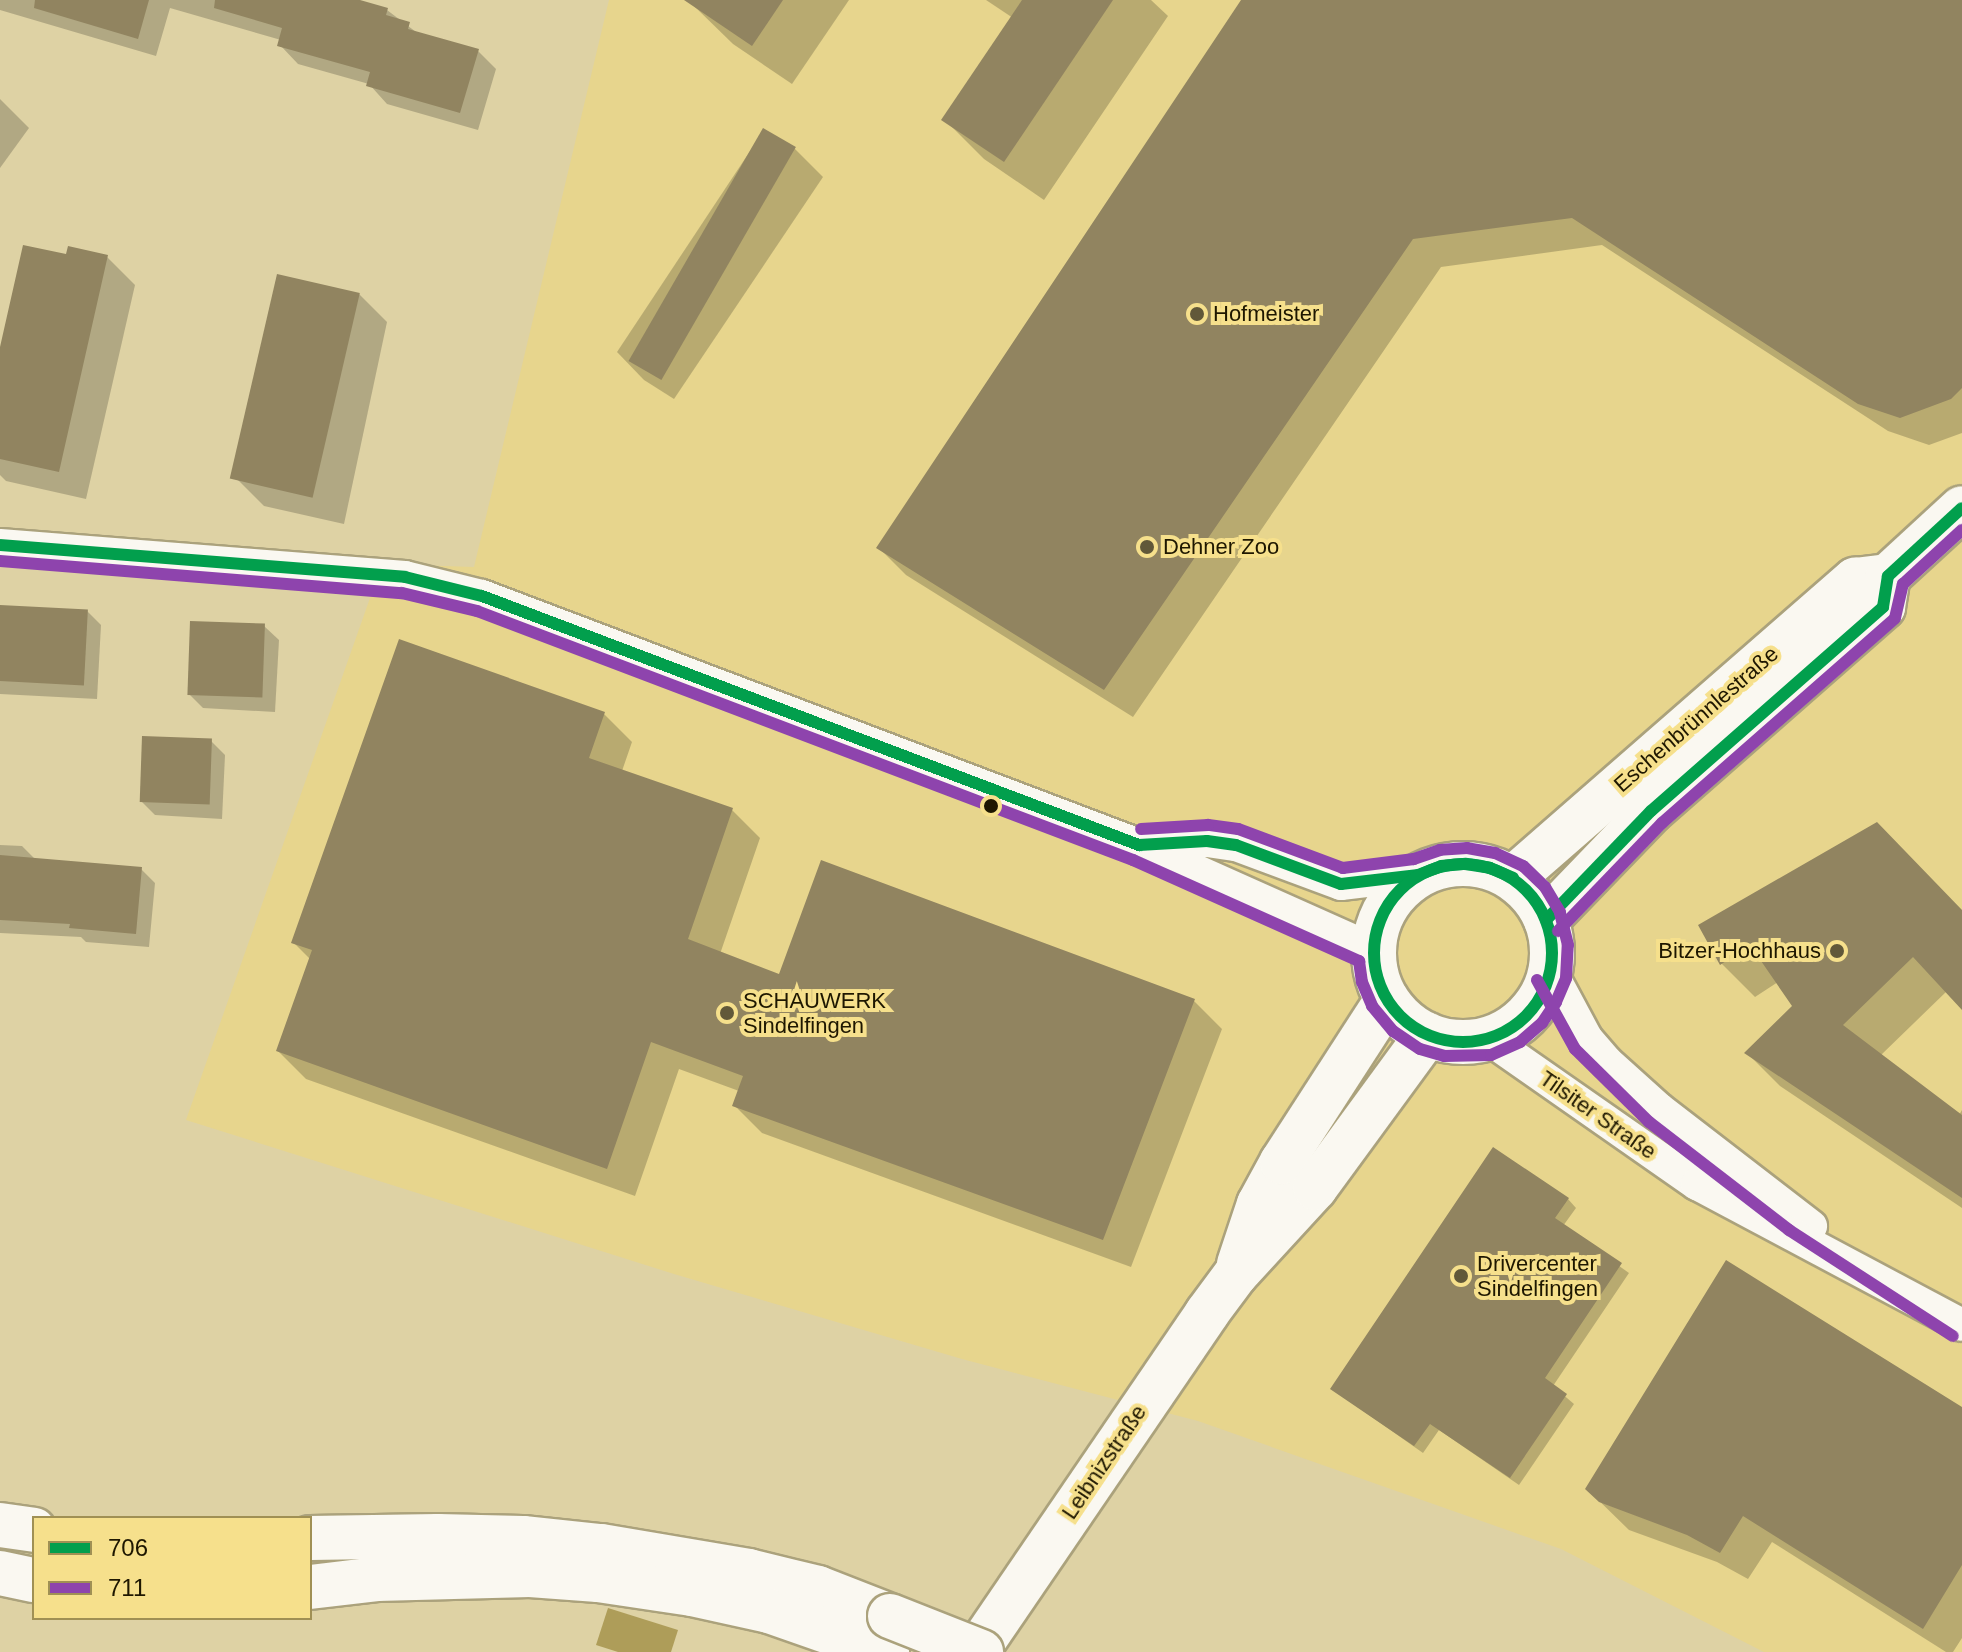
<!DOCTYPE html>
<meta charset="utf-8">
<style>
body{margin:0}
#map{position:relative;width:1962px;height:1652px;overflow:hidden;background:#ded2a4;font-family:Helvetica,sans-serif}
div>[style]{position:absolute}
.built>*{inset:0;background:#e7d58d}
.water>*{inset:0;background:#ae9d59}
.shadow>*{inset:0;background:#0003}
.building>*{inset:0;background:#918460;transform-origin:0 0}
.roads{filter:drop-shadow(2px 0 #aba27c) drop-shadow(-2px 0 #aba27c) drop-shadow(0 2px #aba27c) drop-shadow(0 -2px #aba27c)}
.street>*{height:32px;margin:-16px;padding:0 16px;transform-origin:16px;border-radius:16px;background:#faf8f1}
.secondary>*{height:44px;margin:-22px;padding:0 22px;transform-origin:22px;border-radius:22px;background:#faf8f1}
.secondary>.ring{margin:-22px;padding:0;box-sizing:content-box;background:none;border:44px solid #faf8f1;border-radius:50%}
.highway>*{height:44px;margin:-22px;padding:0 22px;transform-origin:22px;border-radius:22px;background:#faf8f1}
.bridges{filter:drop-shadow(2px 0 #aba27c) drop-shadow(-2px 0 #aba27c) drop-shadow(0 2px #aba27c) drop-shadow(0 -2px #aba27c)}
.highway-bridge>*{height:44px;margin:-22px;padding:0 22px;transform-origin:22px;border-radius:22px;background:#faf8f1}
.bus-1>*{height:12px;margin:-6px;padding:0 6px;transform-origin:6px;border-radius:6px;background:#029f4d}
.bus-1>.ring{margin:-6px;padding:0;box-sizing:content-box;background:none;border:12px solid #029f4d;border-radius:50%}
.bus-2>*{height:12px;margin:-6px;padding:0 6px;transform-origin:6px;border-radius:6px;background:#8e44ad}
.dots>*{width:22px;height:22px;translate:-50% -50%;box-sizing:border-box;border:4px solid #f6e08c;border-radius:50%}
span{translate:-50% -50%;white-space:nowrap;text-align:center;line-height:1.15;-webkit-text-stroke:8px #f6e08c;paint-order:stroke}
.poi-label{font-size:22px;color:#1e1700}
.left{translate:0 -50%;text-align:left}
.right{translate:-100% -50%;text-align:right}
.street-label{font-size:22px;color:#1e1700}
.legend{position:absolute;left:32px;top:1516px;width:280px;height:104px;box-sizing:border-box;background:#f6e08c;border:2px solid #a09054;margin:0;padding:10px 14px;list-style:none;font-size:24px;color:#1e1700}
.legend li{display:flex;align-items:center;gap:16px;height:40px}
.legend b{width:40px;border:2px solid #a09054}
</style>
<div id="map">
<div class="built">
<i style="clip-path:polygon(609px 0,1962px 0,1962px 1652px,1764px 1652px,1561px 1549px,1198px 1421px,962px 1359px,674px 1274px,186px 1120px,382px 564px,474px 567px)"></i>
</div>
<div class="water">
<i style="clip-path:polygon(608px 1608px,678px 1630px,671px 1652px,618px 1652px,596px 1645px)"></i>
</div>
<div class="shadow">
<i style="clip-path:polygon(0 0,353px 0,387px 10px,420px 35px,478px 51px,496px 69px,478px 130px,387px 104px,369px 84px,298px 64px,280px 45px,281px 40px,170px 8px,156px 56px,0 10px)"></i>
<i style="clip-path:polygon(696px 0,849px 0,792px 84px,733px 44px,693px 5px)"></i>
<i style="clip-path:polygon(986px 0,1151px 0,1168px 16px,1044px 200px,984px 159px,944px 119px,1013px 18px)"></i>
<i style="clip-path:polygon(1243px 0,1962px 0,1962px 433px,1929px 445px,1888px 431px,1602px 245px,1441px 267px,1133px 717px,906px 575px,878px 547px)"></i>
<i style="clip-path:polygon(0 99px,29px 128px,0 168px)"></i>
<i style="clip-path:polygon(764px 130px,795px 149px,823px 177px,674px 399px,644px 380px,617px 352px)"></i>
<i style="clip-path:polygon(67px 257px,107px 257px,135px 285px,86px 499px,6px 481px,0 475px,0 356px)"></i>
<i style="clip-path:polygon(359px 294px,387px 322px,344px 524px,264px 506px,236px 478px)"></i>
<i style="clip-path:polygon(0 607px,87px 611px,101px 625px,97px 699px,0 694px)"></i>
<i style="clip-path:polygon(264px 626px,279px 640px,275px 712px,203px 708px,189px 694px)"></i>
<i style="clip-path:polygon(604px 714px,632px 742px,622px 771px,732px 810px,760px 838px,720px 954px,780px 977px,822px 862px,1194px 1001px,1222px 1029px,1131px 1267px,762px 1133px,734px 1105px,739px 1091px,679px 1069px,635px 1196px,306px 1079px,278px 1051px,311px 960px,293px 942px)"></i>
<i style="clip-path:polygon(211px 741px,225px 755px,222px 819px,155px 815px,141px 801px)"></i>
<i style="clip-path:polygon(0 845px,22px 846px,36px 860px,141px 869px,155px 883px,149px 947px,86px 942px,81px 937px,0 933px)"></i>
<i style="clip-path:polygon(1962px 912px,1962px 1007px,1947px 991px,1880px 1056px,1959px 1115px,1962px 1110px,1962px 1208px,1780px 1086px,1747px 1053px,1795px 1006px,1778px 982px,1755px 997px,1722px 964px,1700px 926px)"></i>
<i style="clip-path:polygon(1568px 1199px,1576px 1208px,1563px 1226px,1629px 1273px,1553px 1386px,1574px 1404px,1519px 1485px,1439px 1430px,1423px 1453px,1332px 1389px)"></i>
<i style="clip-path:polygon(1962px 1409px,1962px 1638px,1953px 1652px,1946px 1652px,1772px 1542px,1748px 1579px,1717px 1562px,1629px 1530px,1587px 1489px)"></i>
</div>
<div class="building">
<i style="clip-path:polygon(35px 0,149px 0,138px 39px,34px 8px)"></i>
<i style="clip-path:polygon(215px 0,360px 0,388px 8px,386px 15px,410px 22px,408px 29px,479px 49px,460px 113px,366px 86px,370px 72px,277px 46px,282px 28px,214px 8px)"></i>
<i style="clip-path:polygon(684px 0,783px 0,752px 46px)"></i>
<i style="clip-path:polygon(1022px 0,1113px 0,1004px 162px,941px 120px)"></i>
<i style="clip-path:polygon(1241px 0,1962px 0,1962px 388px,1951px 399px,1900px 418px,1858px 404px,1572px 218px,1413px 239px,1104px 690px,876px 548px)"></i>
<i style="left:763px;top:128px;width:38px;height:269px;rotate:30deg"></i>
<i style="clip-path:polygon(23px 245px,66px 254px,68px 246px,108px 255px,59px 472px,0 459px,0 347px)"></i>
<i style="left:277px;top:274px;width:85px;height:210px;rotate:13deg"></i>
<i style="left:0;top:605px;width:88px;height:76px;rotate:3deg"></i>
<i style="left:190px;top:621px;width:75px;height:74px;rotate:2deg"></i>
<i style="clip-path:polygon(399px 639px,605px 712px,589px 758px,733px 808px,688px 939px,779px 974px,821px 860px,1195px 999px,1103px 1240px,732px 1106px,743px 1076px,651px 1042px,607px 1169px,276px 1051px,312px 950px,291px 943px)"></i>
<i style="left:142px;top:736px;width:70px;height:66px;rotate:2deg"></i>
<i style="clip-path:polygon(1877px 822px,1962px 910px,1962px 1010px,1913px 957px,1843px 1025px,1962px 1115px,1962px 1198px,1744px 1053px,1792px 1006px,1750px 945px,1720px 965px,1698px 925px)"></i>
<i style="clip-path:polygon(0 855px,142px 867px,136px 934px,69px 928px,70px 924px,0 920px)"></i>
<i style="clip-path:polygon(1493px 1147px,1569px 1198px,1555px 1218px,1622px 1263px,1545px 1378px,1567px 1394px,1510px 1478px,1430px 1424px,1414px 1446px,1330px 1389px)"></i>
<i style="clip-path:polygon(1726px 1260px,1962px 1407px,1962px 1565px,1923px 1629px,1743px 1516px,1720px 1553px,1687px 1535px,1599px 1502px,1585px 1489px)"></i>
</div>
<div class="roads">
<div class="street">
<i style="left:0;top:545px;width:406px;rotate:4.5deg"></i>
<i style="left:405px;top:577px;width:79px;rotate:13.9deg"></i>
<i style="left:482px;top:596px;width:703px;rotate:20.76deg"></i>
<i style="left:1139px;top:845px;width:257px;rotate:24.1deg"></i>
<i style="left:1142px;top:845px;width:65px;rotate:-3.5deg"></i>
<i style="left:1207px;top:841px;width:29px;rotate:8deg"></i>
<i style="left:1236px;top:845px;width:112px;rotate:20.4deg"></i>
<i style="left:1341px;top:884px;width:78px;rotate:-6.7deg"></i>
<i style="left:1551px;top:972px;width:76px;rotate:61.8deg"></i>
<i style="left:1587px;top:1039px;width:30px;rotate:49deg"></i>
<i style="left:1607px;top:1062px;width:70px;rotate:42.1deg"></i>
<i style="left:1659px;top:1109px;width:192px;rotate:37.6deg"></i>
<i style="left:1489px;top:1039px;width:254px;rotate:34.9deg"></i>
<i style="left:1697px;top:1184px;width:300px;rotate:28deg"></i>
</div>
<div class="secondary">
<i class="ring" style="left:1374px;top:864px;width:134px;height:134px"></i>
<i style="left:1513px;top:878px;width:454px;rotate:-41.1deg"></i>
<i style="left:1855px;top:580px;width:33px;rotate:-7deg"></i>
<i style="left:1888px;top:576px;width:100px;rotate:-42.6deg"></i>
<i style="left:1546px;top:920px;width:151px;rotate:-46.1deg"></i>
<i style="left:1651px;top:811px;width:309px;rotate:-41.3deg"></i>
<i style="left:1883px;top:607px;width:31px;rotate:-81deg"></i>
<i style="left:1239px;top:1264px;width:63px;rotate:-71.6deg"></i>
<i style="left:1259px;top:1204px;width:48px;rotate:-61.3deg"></i>
<i style="left:1282px;top:1162px;width:193px;rotate:-57.1deg"></i>
<i style="left:976px;top:1652px;width:410px;rotate:-55.7deg"></i>
<i style="left:1207px;top:1313px;width:49px;rotate:-53.4deg"></i>
<i style="left:1236px;top:1274px;width:117px;rotate:-47.4deg"></i>
<i style="left:1315px;top:1188px;width:190px;rotate:-53.8deg"></i>
</div>
<div class="highway">
<i style="left:0;top:1525px;width:34px;rotate:8deg"></i>
<i style="left:310px;top:1538px;width:128px;rotate:-0.9deg"></i>
<i style="left:438px;top:1536px;width:85px;rotate:1.3deg"></i>
<i style="left:523px;top:1538px;width:78px;rotate:5.9deg"></i>
<i style="left:601px;top:1546px;width:150px;rotate:9.6deg"></i>
<i style="left:749px;top:1571px;width:71px;rotate:13.8deg"></i>
<i style="left:818px;top:1588px;width:77px;rotate:21.3deg"></i>
<i style="left:0;top:1573px;width:35px;rotate:12deg"></i>
<i style="left:310px;top:1587px;width:67px;rotate:-6.8deg"></i>
<i style="left:377px;top:1579px;width:153px;rotate:-1.5deg"></i>
<i style="left:530px;top:1575px;width:68px;rotate:4.2deg"></i>
<i style="left:598px;top:1580px;width:95px;rotate:8.5deg"></i>
<i style="left:692px;top:1594px;width:79px;rotate:12.4deg"></i>
<i style="left:769px;top:1611px;width:125px;rotate:19.2deg"></i>
</div>
</div>
<div class="bridges">
<div class="highway-bridge">
<i style="left:890px;top:1616px;width:98px;rotate:21.6deg"></i>
</div>
</div>
<div class="bus-1">
<i style="left:0;top:545px;width:406px;rotate:4.5deg"></i>
<i style="left:405px;top:577px;width:79px;rotate:13.9deg"></i>
<i style="left:482px;top:596px;width:703px;rotate:20.76deg"></i>
<i style="left:1139px;top:845px;width:68px;rotate:-3.4deg"></i>
<i style="left:1207px;top:841px;width:29px;rotate:8deg"></i>
<i style="left:1236px;top:845px;width:112px;rotate:20.4deg"></i>
<i style="left:1341px;top:884px;width:78px;rotate:-6.7deg"></i>
<i style="left:1418px;top:875px;width:25px;rotate:-21deg"></i>
<i style="left:1441px;top:866px;width:25px;rotate:-5deg"></i>
<i style="left:1466px;top:864px;width:24px;rotate:9deg"></i>
<i style="left:1490px;top:868px;width:25px;rotate:23deg"></i>
<i class="ring" style="left:1374px;top:864px;width:166px;height:166px"></i>
<i style="left:1546px;top:920px;width:151px;rotate:-46.1deg"></i>
<i style="left:1651px;top:811px;width:309px;rotate:-41.3deg"></i>
<i style="left:1883px;top:607px;width:31px;rotate:-81deg"></i>
<i style="left:1888px;top:576px;width:100px;rotate:-42.6deg"></i>
</div>
<div class="bus-2">
<i style="left:0;top:561px;width:403px;rotate:4.6deg"></i>
<i style="left:402px;top:593px;width:77px;rotate:13.5deg"></i>
<i style="left:477px;top:611px;width:702px;rotate:20.79deg"></i>
<i style="left:1133px;top:860px;width:248px;rotate:24.1deg"></i>
<i style="left:1359px;top:961px;width:21px;rotate:82deg"></i>
<i style="left:1362px;top:982px;width:26px;rotate:67deg"></i>
<i style="left:1372px;top:1006px;width:33px;rotate:50deg"></i>
<i style="left:1393px;top:1031px;width:32px;rotate:34deg"></i>
<i style="left:1420px;top:1049px;width:25px;rotate:16deg"></i>
<i style="left:1444px;top:1056px;width:47px;rotate:-1.2deg"></i>
<i style="left:1491px;top:1055px;width:32px;rotate:-24deg"></i>
<i style="left:1520px;top:1042px;width:29px;rotate:-41deg"></i>
<i style="left:1542px;top:1023px;width:25px;rotate:-56deg"></i>
<i style="left:1556px;top:1002px;width:26px;rotate:-67deg"></i>
<i style="left:1566px;top:978px;width:33px;rotate:-87deg"></i>
<i style="left:1568px;top:945px;width:34px;rotate:-104deg"></i>
<i style="left:1560px;top:912px;width:29px;rotate:-121deg"></i>
<i style="left:1545px;top:887px;width:30px;rotate:-136deg"></i>
<i style="left:1523px;top:866px;width:31px;rotate:-155deg"></i>
<i style="left:1495px;top:853px;width:28px;rotate:-170deg"></i>
<i style="left:1467px;top:848px;width:27px;rotate:176deg"></i>
<i style="left:1440px;top:850px;width:28px;rotate:161deg"></i>
<i style="left:1414px;top:859px;width:72px;rotate:172.8deg"></i>
<i style="left:1343px;top:868px;width:112px;rotate:-159.6deg"></i>
<i style="left:1238px;top:829px;width:30px;rotate:-172deg"></i>
<i style="left:1208px;top:825px;width:67px;rotate:176.6deg"></i>
<i style="left:1558px;top:931px;width:150px;rotate:-46.1deg"></i>
<i style="left:1662px;top:823px;width:310px;rotate:-41.3deg"></i>
<i style="left:1895px;top:618px;width:35px;rotate:-77deg"></i>
<i style="left:1903px;top:584px;width:80px;rotate:-42.5deg"></i>
<i style="left:1537px;top:980px;width:79px;rotate:61.2deg"></i>
<i style="left:1575px;top:1049px;width:104px;rotate:44.6deg"></i>
<i style="left:1649px;top:1122px;width:177px;rotate:37.6deg"></i>
<i style="left:1789px;top:1230px;width:195px;rotate:32.9deg"></i>
</div>
<div class="dots">
<i style="left:1197px;top:314px;background:#615839"></i>
<i style="left:1147px;top:547px;background:#615839"></i>
<i style="left:991px;top:806px;background:#1e1700"></i>
<i style="left:1837px;top:951px;background:#615839"></i>
<i style="left:727px;top:1013px;background:#615839"></i>
<i style="left:1461px;top:1276px;background:#615839"></i>
</div>
<div class="poi-label">
<span class="left" style="left:1213px;top:314px">Hofmeister</span>
<span class="left" style="left:1163px;top:547px">Dehner Zoo</span>
<span class="right" style="left:1821px;top:951px">Bitzer-Hochhaus</span>
<span class="left" style="left:743px;top:1013px">SCHAUWERK<br>Sindelfingen</span>
<span class="left" style="left:1477px;top:1276px">Drivercenter<br>Sindelfingen</span>
</div>
<div class="street-label">
<span style="left:1696px;top:719px;rotate:-41deg">Eschenbrünnlestraße</span>
<span style="left:1598px;top:1115px;rotate:35deg">Tilsiter Straße</span>
<span style="left:1104px;top:1462px;rotate:-56deg">Leibnizstraße</span>
</div>
<ul class="legend">
<li><b style="height:10px;background:#029f4d"></b>706</li>
<li><b style="height:10px;background:#8e44ad"></b>711</li>
</ul>
</div>
